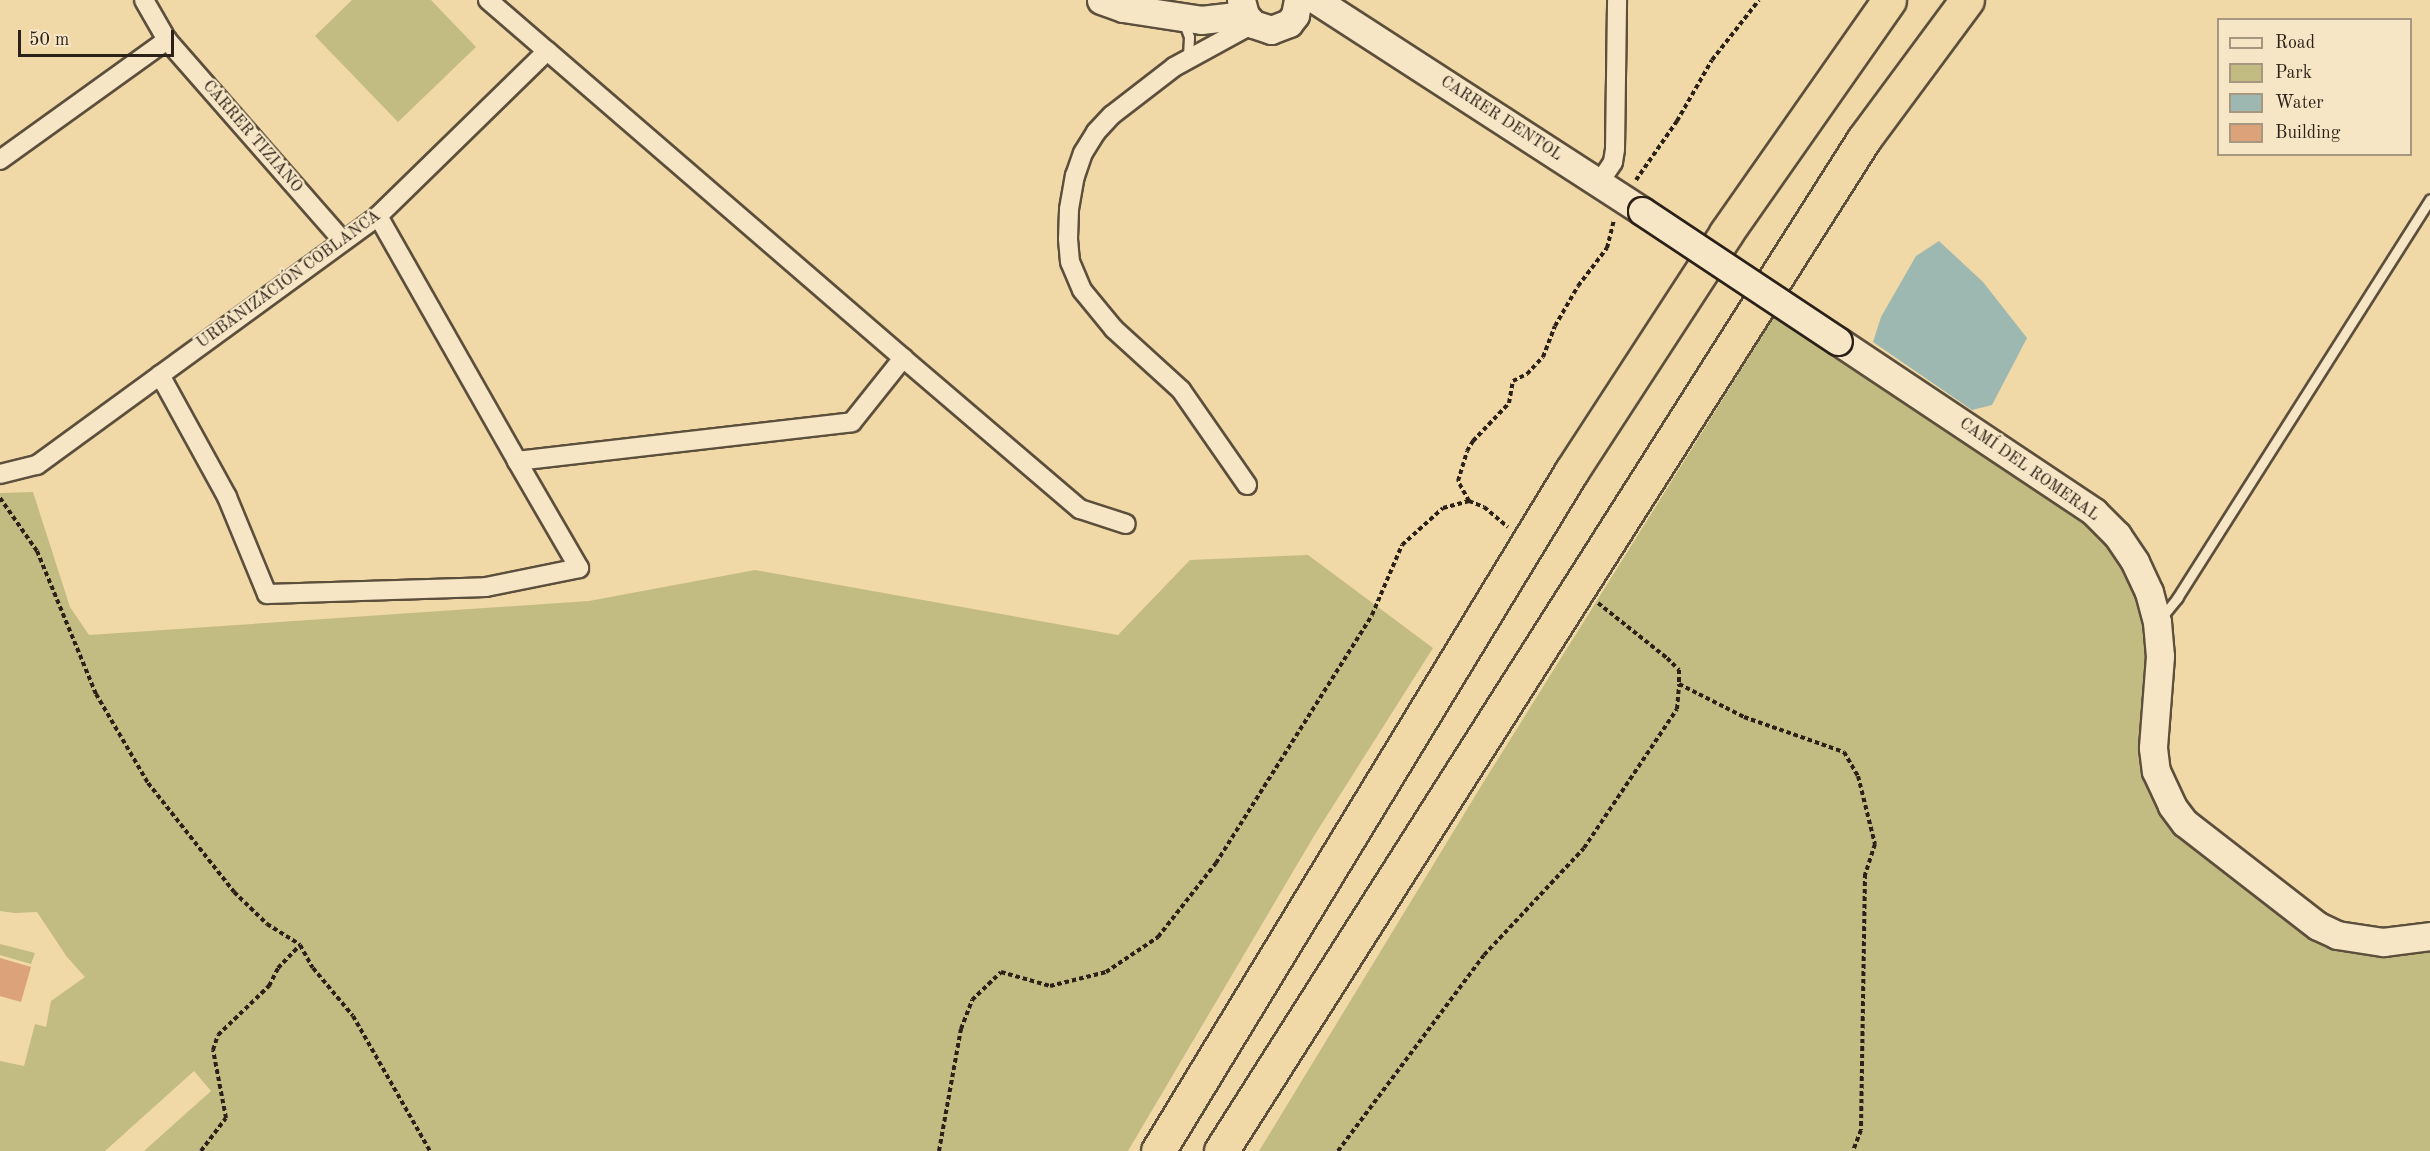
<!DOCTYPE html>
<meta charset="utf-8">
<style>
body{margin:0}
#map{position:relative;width:2430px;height:1151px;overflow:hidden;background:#f1d8a7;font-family:"Old Standard TT",serif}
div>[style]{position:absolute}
.green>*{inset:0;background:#c2bc82}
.water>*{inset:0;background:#9db8b1}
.building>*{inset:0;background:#dca27a}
.path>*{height:4px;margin-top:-2px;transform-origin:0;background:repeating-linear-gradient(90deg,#2b2118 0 4.5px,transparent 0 7.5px)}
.roads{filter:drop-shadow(2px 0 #5c4f3c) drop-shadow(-2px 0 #5c4f3c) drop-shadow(0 2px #5c4f3c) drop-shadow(0 -2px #5c4f3c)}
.lane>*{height:9px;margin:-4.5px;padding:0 4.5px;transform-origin:4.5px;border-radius:4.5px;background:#f6e6c6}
.street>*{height:18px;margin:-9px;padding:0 9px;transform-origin:9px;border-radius:9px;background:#f6e6c6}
.secondary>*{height:27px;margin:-13.5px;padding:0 13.5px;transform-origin:13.5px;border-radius:13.5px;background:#f6e6c6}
.highway>*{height:33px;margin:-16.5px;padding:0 16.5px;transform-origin:16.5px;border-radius:16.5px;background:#f1d8a7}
.bridges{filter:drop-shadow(2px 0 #2b2118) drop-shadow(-2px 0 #2b2118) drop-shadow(0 2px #2b2118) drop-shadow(0 -2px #2b2118)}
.secondary-bridge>*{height:27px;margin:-13.5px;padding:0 13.5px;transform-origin:13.5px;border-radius:13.5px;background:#f6e6c6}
span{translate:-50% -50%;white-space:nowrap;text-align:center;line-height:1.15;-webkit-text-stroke:4.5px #f6e6c6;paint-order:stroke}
.street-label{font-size:16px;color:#2b2118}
.legend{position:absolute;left:2217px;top:18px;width:195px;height:138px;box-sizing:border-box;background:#f6e6c6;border:2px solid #a59780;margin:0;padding:8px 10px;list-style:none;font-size:18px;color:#2b2118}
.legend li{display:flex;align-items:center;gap:12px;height:30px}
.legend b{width:30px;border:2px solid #a59780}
.scale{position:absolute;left:18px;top:30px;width:156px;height:27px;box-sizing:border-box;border:3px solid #2b2118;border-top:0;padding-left:8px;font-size:18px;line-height:21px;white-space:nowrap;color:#2b2118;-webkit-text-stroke:4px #f6e6c6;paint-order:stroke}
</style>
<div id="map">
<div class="green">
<i style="clip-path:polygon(352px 0,431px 0,476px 47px,398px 122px,315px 36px)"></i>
<i style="clip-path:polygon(1776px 314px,2072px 509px,2115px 552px,2139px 601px,2148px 646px,2142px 744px,2149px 789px,2163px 812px,2197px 847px,2302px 930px,2350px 951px,2406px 950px,2430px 946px,2430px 1151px,1259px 1151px,1483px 783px)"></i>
<i style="clip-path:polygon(33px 492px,70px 607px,89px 635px,589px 601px,755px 570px,1118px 635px,1190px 560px,1308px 555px,1433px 648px,1314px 836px,1128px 1151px,144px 1151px,211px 1091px,194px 1071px,105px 1151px,0 1151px,0 1061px,24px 1066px,35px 1024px,46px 1027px,51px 1001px,85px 977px,67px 957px,37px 912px,15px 913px,0 911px,0 493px)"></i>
<i style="clip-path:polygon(0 944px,35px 953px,31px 964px,0 955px)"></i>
</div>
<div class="water">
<i style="clip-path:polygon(1939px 241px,1983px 282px,2027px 338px,1992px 405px,1972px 410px,1873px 342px,1881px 317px,1916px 256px)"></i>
</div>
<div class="building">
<i style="clip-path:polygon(0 958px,31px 967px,21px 1002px,0 996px)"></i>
</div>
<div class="path">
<i style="left:1636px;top:180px;width:72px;rotate:-55.2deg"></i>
<i style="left:1677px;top:121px;width:70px;rotate:-60.2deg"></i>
<i style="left:1712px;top:60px;width:76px;rotate:-51.9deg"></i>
<i style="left:0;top:498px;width:65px;rotate:55.1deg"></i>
<i style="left:37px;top:551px;width:155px;rotate:67.6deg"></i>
<i style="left:96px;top:694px;width:103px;rotate:59.7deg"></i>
<i style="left:148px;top:783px;width:139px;rotate:51.7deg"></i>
<i style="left:234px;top:892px;width:46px;rotate:44.1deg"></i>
<i style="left:267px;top:924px;width:39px;rotate:32deg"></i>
<i style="left:300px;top:945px;width:26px;rotate:61deg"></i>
<i style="left:313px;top:968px;width:62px;rotate:50.2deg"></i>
<i style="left:353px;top:1016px;width:155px;rotate:60.3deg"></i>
<i style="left:1469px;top:501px;width:16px;rotate:22deg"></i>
<i style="left:1484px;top:507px;width:31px;rotate:40deg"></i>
<i style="left:1598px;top:603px;width:88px;rotate:38.6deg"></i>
<i style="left:1667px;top:658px;width:17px;rotate:45deg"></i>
<i style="left:1679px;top:670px;width:14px;rotate:90deg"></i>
<i style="left:1679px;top:684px;width:73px;rotate:26.9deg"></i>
<i style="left:1744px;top:717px;width:106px;rotate:19.3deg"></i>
<i style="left:1844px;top:752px;width:28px;rotate:60deg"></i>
<i style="left:1858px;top:776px;width:70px;rotate:76deg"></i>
<i style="left:1875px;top:844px;width:32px;rotate:108deg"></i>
<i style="left:1865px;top:874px;width:256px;rotate:90.9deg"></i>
<i style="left:1861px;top:1130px;width:22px;rotate:111deg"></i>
<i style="left:201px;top:1151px;width:41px;rotate:-52.9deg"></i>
<i style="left:226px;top:1118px;width:69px;rotate:-100.8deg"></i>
<i style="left:213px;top:1050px;width:16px;rotate:-72deg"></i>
<i style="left:218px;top:1035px;width:71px;rotate:-43.9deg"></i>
<i style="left:269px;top:986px;width:20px;rotate:-63deg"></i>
<i style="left:278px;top:968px;width:32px;rotate:-46deg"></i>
<i style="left:939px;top:1151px;width:124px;rotate:-79.8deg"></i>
<i style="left:961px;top:1029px;width:31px;rotate:-69deg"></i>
<i style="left:972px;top:1000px;width:40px;rotate:-44deg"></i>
<i style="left:1001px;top:972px;width:51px;rotate:15.9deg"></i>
<i style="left:1050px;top:986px;width:58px;rotate:-14deg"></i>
<i style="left:1106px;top:972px;width:63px;rotate:-33.9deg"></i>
<i style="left:1158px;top:937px;width:94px;rotate:-51.9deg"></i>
<i style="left:1216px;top:863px;width:293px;rotate:-57.8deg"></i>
<i style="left:1372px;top:615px;width:76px;rotate:-66.8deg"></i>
<i style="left:1402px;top:545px;width:55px;rotate:-42.1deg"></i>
<i style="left:1443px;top:508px;width:27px;rotate:-15deg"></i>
<i style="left:1469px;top:501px;width:23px;rotate:-119deg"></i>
<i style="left:1458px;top:481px;width:31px;rotate:-73deg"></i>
<i style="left:1467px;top:451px;width:12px;rotate:-59deg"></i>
<i style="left:1473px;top:441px;width:52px;rotate:-46.5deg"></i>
<i style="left:1509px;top:403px;width:22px;rotate:-80deg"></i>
<i style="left:1513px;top:381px;width:16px;rotate:-27deg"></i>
<i style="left:1527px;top:374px;width:23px;rotate:-47deg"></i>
<i style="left:1543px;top:357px;width:33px;rotate:-69deg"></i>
<i style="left:1555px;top:326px;width:46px;rotate:-60.1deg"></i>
<i style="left:1578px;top:286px;width:48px;rotate:-52.7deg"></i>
<i style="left:1607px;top:248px;width:29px;rotate:-76deg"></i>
<i style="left:1338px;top:1151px;width:244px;rotate:-53.3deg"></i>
<i style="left:1484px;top:955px;width:146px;rotate:-46.9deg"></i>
<i style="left:1584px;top:848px;width:167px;rotate:-56.2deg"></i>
<i style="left:1677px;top:709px;width:25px;rotate:-85deg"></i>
</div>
<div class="roads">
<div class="lane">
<i style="left:1183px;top:21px;width:17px;rotate:69deg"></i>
<i style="left:1189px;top:37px;width:22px;rotate:93deg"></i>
<i style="left:2161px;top:618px;width:26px;rotate:-51deg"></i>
<i style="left:2177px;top:598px;width:472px;rotate:-57.6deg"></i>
</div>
<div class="street">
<i style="left:144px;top:0;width:46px;rotate:60.1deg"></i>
<i style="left:167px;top:40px;width:267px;rotate:48.8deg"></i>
<i style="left:0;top:160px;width:206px;rotate:-35.7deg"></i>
<i style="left:1599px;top:183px;width:25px;rotate:-56deg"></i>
<i style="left:1613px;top:162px;width:13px;rotate:-81deg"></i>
<i style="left:1615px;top:149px;width:149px;rotate:-89.2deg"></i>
<i style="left:378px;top:216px;width:282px;rotate:60.4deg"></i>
<i style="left:517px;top:461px;width:337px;rotate:-6.6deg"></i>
<i style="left:852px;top:422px;width:82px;rotate:-51.4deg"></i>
<i style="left:903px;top:358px;width:470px;rotate:-139.2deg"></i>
<i style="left:903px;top:358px;width:233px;rotate:40.5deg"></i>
<i style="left:1080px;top:509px;width:48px;rotate:18.1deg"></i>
<i style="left:160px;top:375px;width:139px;rotate:61.2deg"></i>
<i style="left:227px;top:497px;width:105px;rotate:67.6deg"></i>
<i style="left:267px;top:594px;width:219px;rotate:-1.8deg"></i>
<i style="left:486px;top:587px;width:95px;rotate:-11.5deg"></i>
<i style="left:579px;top:568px;width:124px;rotate:-120.1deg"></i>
<i style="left:0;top:474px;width:38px;rotate:-14deg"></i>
<i style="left:37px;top:465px;width:422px;rotate:-36.1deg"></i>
<i style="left:378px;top:216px;width:236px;rotate:-44.3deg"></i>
<i style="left:547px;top:51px;width:78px;rotate:-139.2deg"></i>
<i style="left:1247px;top:485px;width:116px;rotate:-124.8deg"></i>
<i style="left:1181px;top:390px;width:91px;rotate:-137.7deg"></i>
<i style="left:1114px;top:329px;width:50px;rotate:-129.4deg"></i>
<i style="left:1082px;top:290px;width:30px;rotate:-113deg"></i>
<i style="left:1070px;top:262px;width:23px;rotate:-95deg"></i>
<i style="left:1068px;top:239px;width:30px;rotate:-88deg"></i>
<i style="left:1069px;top:209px;width:34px;rotate:-80deg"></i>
<i style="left:1075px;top:176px;width:24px;rotate:-71deg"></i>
<i style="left:1083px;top:153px;width:25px;rotate:-58deg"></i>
<i style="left:1096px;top:132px;width:23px;rotate:-47deg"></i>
<i style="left:1112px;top:115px;width:78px;rotate:-37.7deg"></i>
<i style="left:1174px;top:67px;width:90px;rotate:-28.6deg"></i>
</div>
<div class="secondary">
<i style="left:1101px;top:0;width:23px;rotate:20deg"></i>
<i style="left:1123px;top:8px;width:79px;rotate:8.7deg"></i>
<i style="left:1201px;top:20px;width:44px;rotate:-6.5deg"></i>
<i style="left:1241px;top:0;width:16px;rotate:75deg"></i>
<i style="left:1245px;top:15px;width:12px;rotate:48deg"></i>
<i style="left:1253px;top:24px;width:19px;rotate:18deg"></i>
<i style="left:1271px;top:30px;width:19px;rotate:-21deg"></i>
<i style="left:1289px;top:23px;width:10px;rotate:-53deg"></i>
<i style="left:1295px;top:15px;width:15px;rotate:-79deg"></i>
<i style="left:1316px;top:0;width:388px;rotate:32.9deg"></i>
<i style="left:1838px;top:341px;width:308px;rotate:33.7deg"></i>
<i style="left:2094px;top:512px;width:33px;rotate:45deg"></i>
<i style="left:2117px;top:535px;width:32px;rotate:56deg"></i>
<i style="left:2135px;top:562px;width:33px;rotate:65deg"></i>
<i style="left:2149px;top:592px;width:31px;rotate:75deg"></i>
<i style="left:2157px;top:622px;width:34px;rotate:85deg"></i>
<i style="left:2160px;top:656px;width:92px;rotate:94.4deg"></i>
<i style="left:2153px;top:748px;width:23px;rotate:83deg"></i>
<i style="left:2156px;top:771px;width:38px;rotate:65deg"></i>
<i style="left:2172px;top:806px;width:21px;rotate:53deg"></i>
<i style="left:2185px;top:823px;width:168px;rotate:37.8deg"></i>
<i style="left:2318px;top:926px;width:21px;rotate:25deg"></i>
<i style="left:2337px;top:935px;width:47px;rotate:8.7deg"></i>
<i style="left:2383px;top:942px;width:47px;rotate:-7.3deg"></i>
</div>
<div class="highway">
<i style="left:1158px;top:1151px;width:795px;rotate:-58.69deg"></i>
<i style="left:1571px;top:472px;width:285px;rotate:-57deg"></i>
<i style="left:1726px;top:233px;width:284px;rotate:-55deg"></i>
<i style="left:1221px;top:1151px;width:1199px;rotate:-57.57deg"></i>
<i style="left:1864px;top:139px;width:173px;rotate:-53.5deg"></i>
</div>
</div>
<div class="bridges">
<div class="secondary-bridge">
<i style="left:1642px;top:211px;width:235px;rotate:33.6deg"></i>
</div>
</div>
<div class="street-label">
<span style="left:1501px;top:119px;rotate:33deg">CARRER DENTOL</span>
<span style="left:252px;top:137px;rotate:49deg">CARRER TIZIANO</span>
<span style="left:289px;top:280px;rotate:-36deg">URBANIZACIÓN COBLANCA</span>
<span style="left:2029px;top:470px;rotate:35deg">CAMÍ DEL ROMERAL</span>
</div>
<ul class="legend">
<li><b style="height:8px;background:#f6e6c6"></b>Road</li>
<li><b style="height:16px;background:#c2bc82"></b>Park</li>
<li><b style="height:16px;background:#9db8b1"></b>Water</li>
<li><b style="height:16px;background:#dca27a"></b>Building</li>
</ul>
<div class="scale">50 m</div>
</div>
